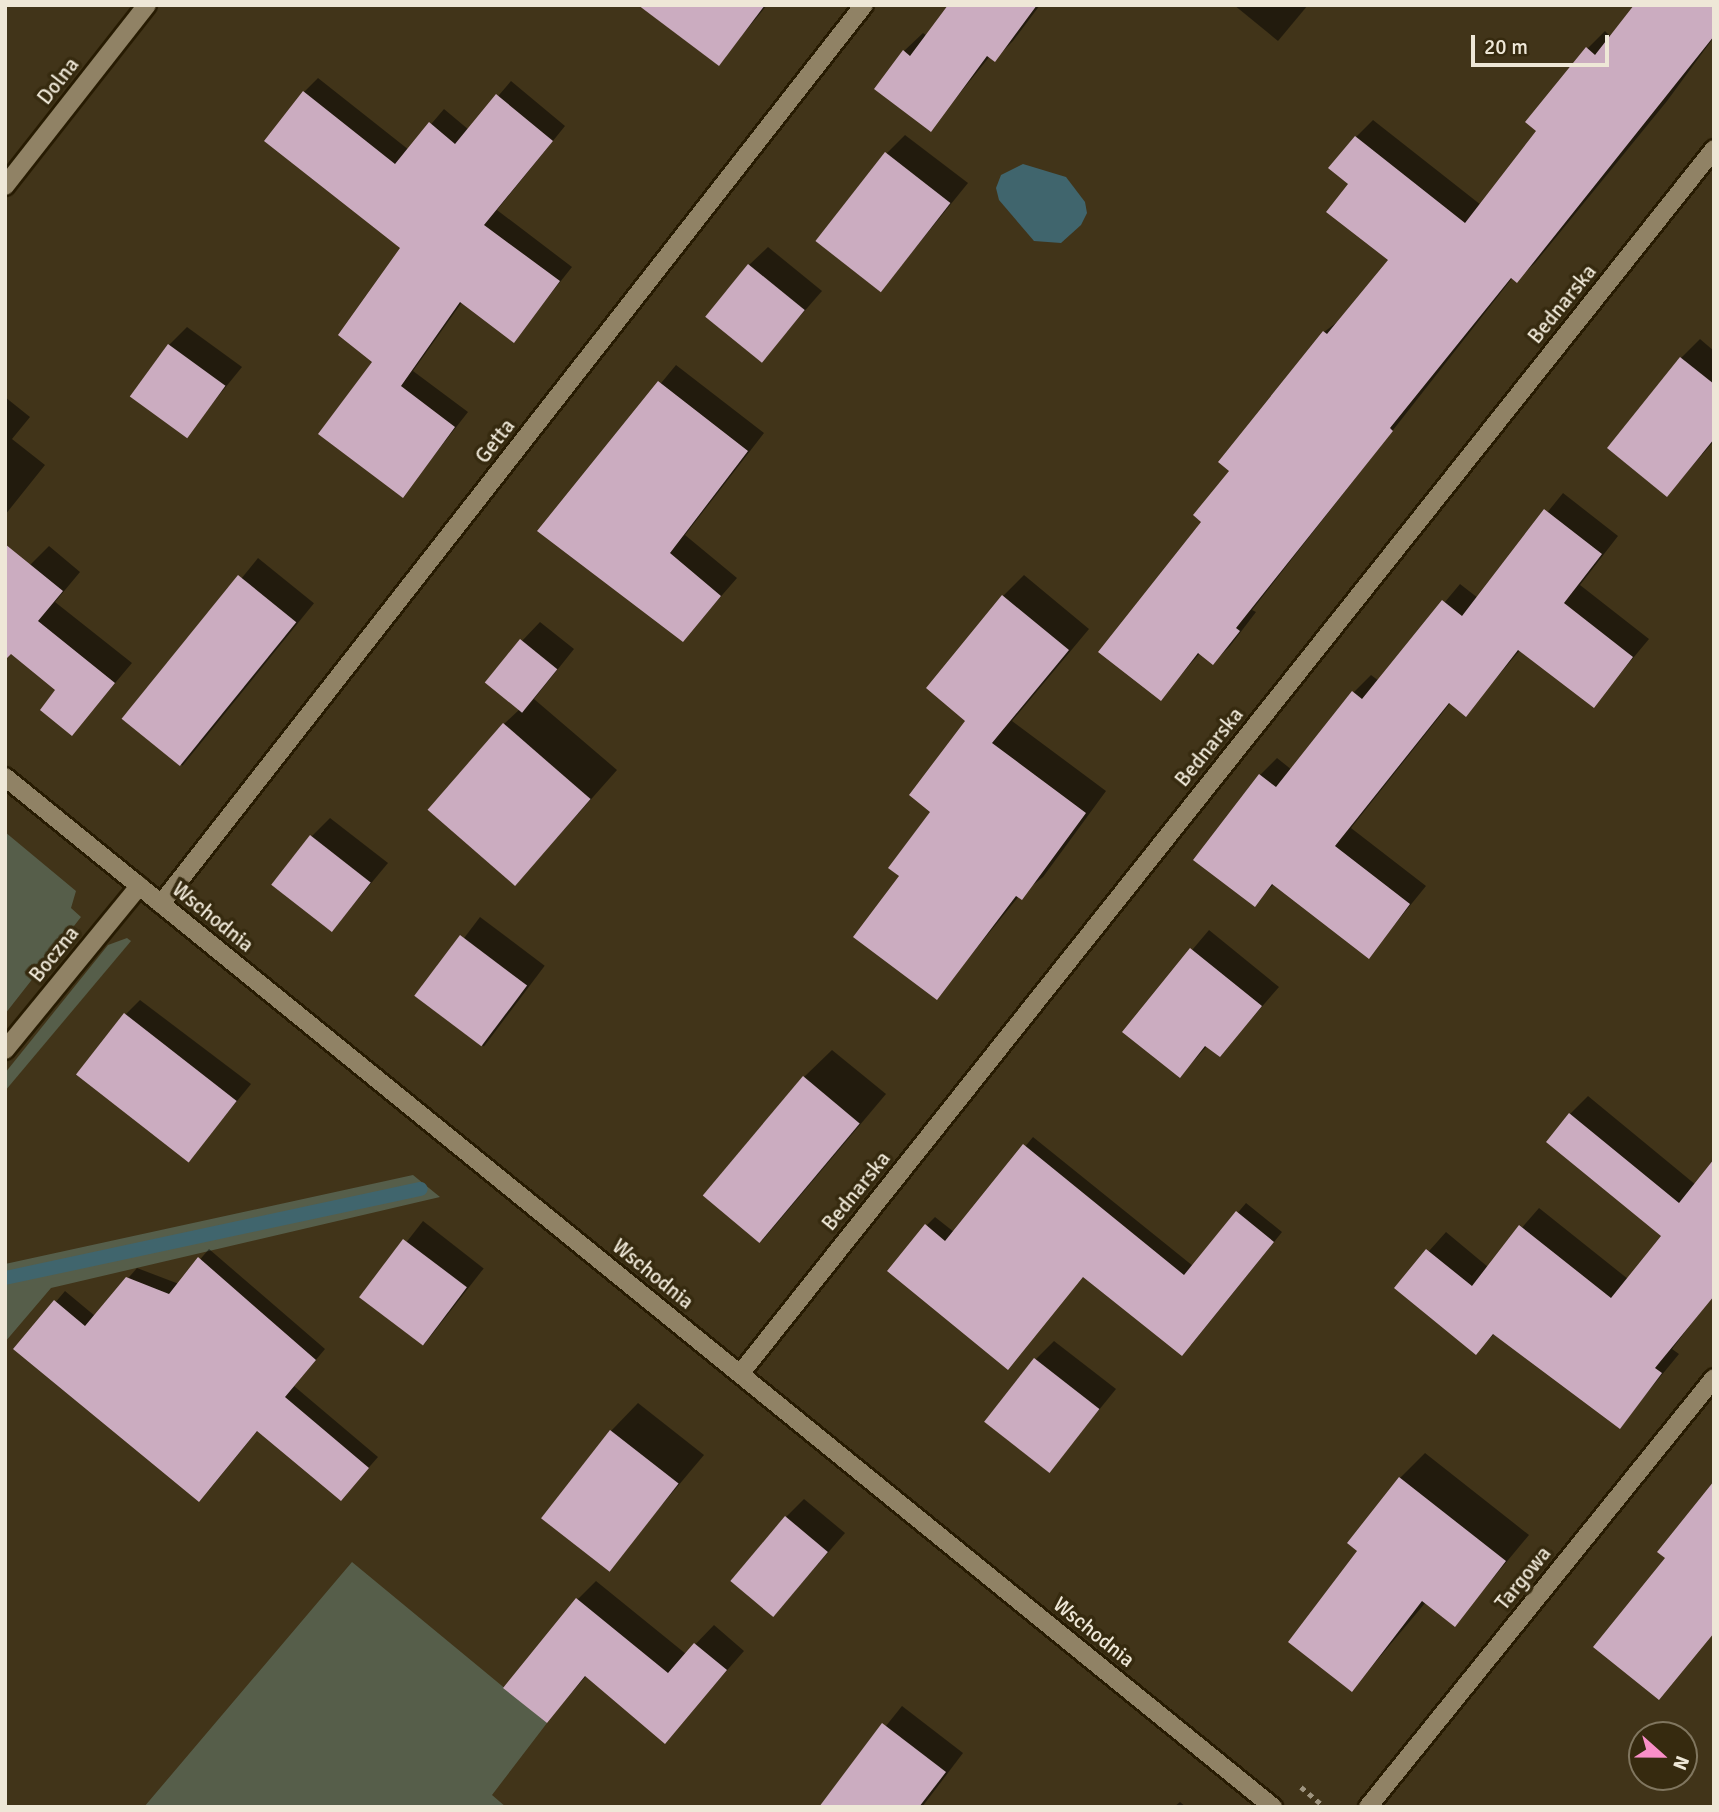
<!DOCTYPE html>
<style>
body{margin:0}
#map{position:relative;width:1719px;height:1812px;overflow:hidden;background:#413419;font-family:Signika,sans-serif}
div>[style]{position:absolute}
.green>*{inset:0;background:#565e4a}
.water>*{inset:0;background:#40656d}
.shadow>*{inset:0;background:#0007;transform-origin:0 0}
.stream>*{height:14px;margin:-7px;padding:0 7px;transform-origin:7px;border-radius:7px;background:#40656d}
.building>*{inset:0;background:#cbacc0;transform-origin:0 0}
.path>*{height:4.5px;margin-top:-2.25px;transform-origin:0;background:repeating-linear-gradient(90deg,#9e947f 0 5px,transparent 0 10px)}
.roads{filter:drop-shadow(2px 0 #271b02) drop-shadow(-2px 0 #271b02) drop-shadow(0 2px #271b02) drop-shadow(0 -2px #271b02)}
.minor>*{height:18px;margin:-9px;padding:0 9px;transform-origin:9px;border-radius:9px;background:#908265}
.tertiary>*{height:18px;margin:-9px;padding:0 9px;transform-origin:9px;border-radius:9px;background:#908265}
span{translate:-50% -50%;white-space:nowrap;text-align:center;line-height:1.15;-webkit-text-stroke:7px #362a0f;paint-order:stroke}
.street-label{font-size:21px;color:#eee7d7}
.frame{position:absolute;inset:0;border:7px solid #eee7d7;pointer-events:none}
.north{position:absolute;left:1628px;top:1721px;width:70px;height:70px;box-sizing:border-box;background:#362a0f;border:2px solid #80765f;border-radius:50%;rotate:111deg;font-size:19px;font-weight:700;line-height:28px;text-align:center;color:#eee7d7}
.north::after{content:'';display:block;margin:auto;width:24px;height:32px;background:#f98fc8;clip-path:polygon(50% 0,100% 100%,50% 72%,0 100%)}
.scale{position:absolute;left:1471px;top:35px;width:138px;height:32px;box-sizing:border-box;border:4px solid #eee7d7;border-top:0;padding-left:9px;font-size:21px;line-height:24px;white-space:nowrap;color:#eee7d7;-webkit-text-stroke:5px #362a0f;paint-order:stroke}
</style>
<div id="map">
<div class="green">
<i style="clip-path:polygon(5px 832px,76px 891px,71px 908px,81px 917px,5px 1014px)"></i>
<i style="clip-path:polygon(127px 938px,131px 941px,5px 1091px,5px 1073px,108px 945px)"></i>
<i style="clip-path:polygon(413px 1175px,440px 1197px,51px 1288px,5px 1342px,5px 1264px)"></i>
<i style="clip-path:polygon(352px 1562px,547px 1723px,492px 1795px,506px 1807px,144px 1807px)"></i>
</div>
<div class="water">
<i style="clip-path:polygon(1023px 164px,1066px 177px,1085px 202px,1087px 213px,1081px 225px,1061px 243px,1034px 241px,999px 200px,996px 188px,1001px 175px)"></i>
</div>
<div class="shadow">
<i style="clip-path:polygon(675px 5px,767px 5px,719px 63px)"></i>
<i style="clip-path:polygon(950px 5px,1040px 5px,1013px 41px,995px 59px,990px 56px,931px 129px,904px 51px,923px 33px,927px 36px)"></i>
<i style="clip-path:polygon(1234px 5px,1308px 5px,1278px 41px)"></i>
<i style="clip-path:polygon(1714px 5px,1714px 37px,1667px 101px,1535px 263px,1517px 280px,1513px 277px,1252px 610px,1256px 612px,1230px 646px,1213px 663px,1200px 653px,1161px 698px,1203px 521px,1231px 471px,1324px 332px,1344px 317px,1390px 260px,1350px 184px,1356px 137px,1373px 120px,1481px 205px,1538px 130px,1587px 49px,1605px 31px,1611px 37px)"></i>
<i style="clip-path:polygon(318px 78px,409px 150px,444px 109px,469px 130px,511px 81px,565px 126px,497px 210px,572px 267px,514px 340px,462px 302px,413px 371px,468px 412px,403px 495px,375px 362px,403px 248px,304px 92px)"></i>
<i style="clip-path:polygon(905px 135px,968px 183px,882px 289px,886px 154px)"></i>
<i style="clip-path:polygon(768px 247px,822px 291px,761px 361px,749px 265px)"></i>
<i style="clip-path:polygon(187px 327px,242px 367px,186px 436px,169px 345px)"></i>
<i style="clip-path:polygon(1700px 339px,1714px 351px,1714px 441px,1667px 495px,1681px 358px)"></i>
<i style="clip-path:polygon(676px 365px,764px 433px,685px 535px,737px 578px,683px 640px,540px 530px)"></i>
<i style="clip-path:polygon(5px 397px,30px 417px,12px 439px,45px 465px,5px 515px)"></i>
<i style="clip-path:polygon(1563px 493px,1618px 536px,1580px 585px,1649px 639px,1593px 706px,1520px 650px,1466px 714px,1451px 702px,1351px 828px,1426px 886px,1369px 956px,1274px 884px,1254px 905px,1260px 775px,1277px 758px,1292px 770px,1354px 692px,1371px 675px,1379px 681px,1460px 584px,1478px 598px)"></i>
<i style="clip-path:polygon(49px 546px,80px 572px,55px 602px,132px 663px,72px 734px,57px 690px,5px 647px,30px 565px)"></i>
<i style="left:258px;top:558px;width:72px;height:209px;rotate:39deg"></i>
<i style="clip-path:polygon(1024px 575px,1089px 629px,1012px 721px,1106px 791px,1043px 877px,1019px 896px,936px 998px,901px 876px,933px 812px,968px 721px,1003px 596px)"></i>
<i style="clip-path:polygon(540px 622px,574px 649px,534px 699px,617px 770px,516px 884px,504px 724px,521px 708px,522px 641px)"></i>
<i style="clip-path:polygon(330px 818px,388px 863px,333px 929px,311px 837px)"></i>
<i style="left:480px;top:917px;width:81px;height:101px;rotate:37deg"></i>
<i style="clip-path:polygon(1209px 930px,1279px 987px,1220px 1055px,1208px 1045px,1180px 1076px,1124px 1031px)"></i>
<i style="clip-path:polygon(140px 1000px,251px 1084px,189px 1160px,125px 1015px)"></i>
<i style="clip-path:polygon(832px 1050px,886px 1094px,762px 1241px,804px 1077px)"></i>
<i style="clip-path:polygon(1588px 1096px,1696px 1185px,1714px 1294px,1672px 1349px,1679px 1354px,1619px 1427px,1495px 1333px,1476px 1353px,1396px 1288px,1446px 1232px,1488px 1267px,1539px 1208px,1628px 1279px,1664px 1236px,1570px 1114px)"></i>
<i style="clip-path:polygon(1033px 1137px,1193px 1266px,1246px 1203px,1282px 1232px,1191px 1345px,1084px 1275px,1008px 1368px,927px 1225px,935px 1217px,954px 1232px)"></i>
<i style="left:423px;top:1221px;width:77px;height:97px;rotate:38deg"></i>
<i style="clip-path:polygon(209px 1249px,325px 1349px,294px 1386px,378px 1457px,350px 1489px,258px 1430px,209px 1490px,16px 1349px,65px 1291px,95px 1316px,137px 1268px,179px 1284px)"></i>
<i style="clip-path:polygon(1054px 1341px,1116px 1389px,1050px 1470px,1036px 1359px)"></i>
<i style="clip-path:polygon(638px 1403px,704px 1455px,608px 1569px,611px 1431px)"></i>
<i style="clip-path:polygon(1425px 1453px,1529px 1535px,1455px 1624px,1426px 1602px,1352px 1690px,1360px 1550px,1400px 1478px)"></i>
<i style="clip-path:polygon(804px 1499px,845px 1533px,774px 1615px,786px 1517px)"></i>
<i style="clip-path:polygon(596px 1581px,686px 1654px,714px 1625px,744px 1651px,665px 1741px,587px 1675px,547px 1721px,577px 1600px)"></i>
<i style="clip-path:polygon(902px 1706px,963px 1753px,922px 1807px,821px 1807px)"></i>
<i style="clip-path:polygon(1180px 1802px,1186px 1807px,1174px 1807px)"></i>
</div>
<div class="stream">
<i style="left:5px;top:1278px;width:425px;rotate:-12.1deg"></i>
</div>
<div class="building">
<i style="clip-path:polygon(638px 5px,765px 5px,719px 66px)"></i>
<i style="clip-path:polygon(948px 5px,1037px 5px,995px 62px,987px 56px,931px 132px,874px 89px,903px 50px,910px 56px)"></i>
<i style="clip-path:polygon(1634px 5px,1714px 5px,1714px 36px,1517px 283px,1511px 278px,1390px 428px,1393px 431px,1236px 628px,1240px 631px,1213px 665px,1198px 653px,1161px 701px,1098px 652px,1201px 522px,1193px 515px,1229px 471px,1218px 462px,1323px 331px,1327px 334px,1388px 260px,1326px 212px,1348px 184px,1328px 168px,1355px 136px,1465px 223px,1536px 131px,1525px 122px,1586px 47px,1595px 55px)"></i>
<i style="clip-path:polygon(303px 91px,395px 164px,429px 122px,455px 144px,496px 94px,553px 141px,484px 225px,560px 281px,514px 343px,460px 302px,401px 386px,455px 427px,403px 498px,318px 434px,372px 362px,338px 335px,400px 248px,264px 141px)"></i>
<i style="left:885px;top:152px;width:83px;height:113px;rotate:38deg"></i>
<i style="left:748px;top:264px;width:73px;height:68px;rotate:39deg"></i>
<i style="left:168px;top:344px;width:71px;height:65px;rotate:36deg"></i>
<i style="clip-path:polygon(1680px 357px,1714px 384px,1714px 439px,1667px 497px,1607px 448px)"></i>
<i style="clip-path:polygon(658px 381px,748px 451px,670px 553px,721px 596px,683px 642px,537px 531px)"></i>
<i style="clip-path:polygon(1544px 509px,1602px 554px,1564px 603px,1633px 657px,1594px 708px,1518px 650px,1466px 717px,1449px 703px,1335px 846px,1410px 904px,1369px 959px,1272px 884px,1255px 907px,1193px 860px,1259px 774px,1276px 787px,1352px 691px,1362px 699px,1442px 600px,1462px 616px)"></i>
<i style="clip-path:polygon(5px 544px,63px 591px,38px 621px,115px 683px,72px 736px,40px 710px,55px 690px,11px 654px,5px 660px)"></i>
<i style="left:238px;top:575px;width:75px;height:185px;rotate:39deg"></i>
<i style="clip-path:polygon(1002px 595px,1069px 650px,992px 743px,1086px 813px,1022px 900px,1016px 896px,937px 1000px,853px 937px,899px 876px,888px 868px,930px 812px,909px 795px,965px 721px,926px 688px)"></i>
<i style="left:520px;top:639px;width:48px;height:56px;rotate:39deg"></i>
<i style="left:503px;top:723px;width:116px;height:115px;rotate:41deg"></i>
<i style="left:310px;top:835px;width:77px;height:63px;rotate:38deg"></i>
<i style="left:460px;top:935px;width:84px;height:76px;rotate:37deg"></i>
<i style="clip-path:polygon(1190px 948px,1262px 1006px,1220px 1057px,1205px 1046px,1180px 1078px,1122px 1032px)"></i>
<i style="left:124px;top:1013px;width:143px;height:78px;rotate:38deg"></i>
<i style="left:803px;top:1076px;width:74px;height:156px;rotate:40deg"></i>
<i style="clip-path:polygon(1569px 1113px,1679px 1203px,1714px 1159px,1714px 1296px,1655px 1368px,1662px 1373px,1620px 1429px,1493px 1334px,1476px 1355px,1394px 1288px,1426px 1249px,1472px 1286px,1519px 1225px,1611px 1298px,1661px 1236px,1546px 1142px)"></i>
<i style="clip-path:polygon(1023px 1144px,1184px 1275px,1236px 1211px,1274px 1242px,1182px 1356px,1083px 1277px,1008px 1370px,887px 1271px,925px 1224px,945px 1241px)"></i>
<i style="left:403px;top:1239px;width:80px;height:73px;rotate:37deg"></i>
<i style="clip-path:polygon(198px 1257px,316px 1360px,285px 1397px,369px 1468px,341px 1501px,257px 1431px,199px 1502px,13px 1349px,54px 1300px,85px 1326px,126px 1277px,169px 1294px)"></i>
<i style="left:1034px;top:1358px;width:83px;height:81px;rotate:38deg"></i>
<i style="left:610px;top:1430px;width:87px;height:112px;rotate:38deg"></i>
<i style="clip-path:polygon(1399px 1477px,1506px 1561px,1455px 1627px,1422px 1601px,1352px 1692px,1288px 1642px,1357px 1551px,1347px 1543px)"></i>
<i style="clip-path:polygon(1714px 1481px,1714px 1633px,1659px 1700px,1593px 1647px,1665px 1558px,1657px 1552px)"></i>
<i style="left:785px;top:1516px;width:56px;height:85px;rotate:40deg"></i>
<i style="clip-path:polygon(576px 1598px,668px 1673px,694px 1643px,727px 1670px,665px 1744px,585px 1676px,547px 1723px,503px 1688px)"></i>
<i style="clip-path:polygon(882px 1723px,946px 1772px,919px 1807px,819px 1807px)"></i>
</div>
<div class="path">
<i style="left:1301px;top:1787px;width:31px;rotate:40deg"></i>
</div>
<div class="roads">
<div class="minor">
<i style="left:5px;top:186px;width:230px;rotate:-51.9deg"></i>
<i style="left:161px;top:904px;width:1141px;rotate:-51.98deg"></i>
<i style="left:5px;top:1050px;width:212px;rotate:-50.7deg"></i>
<i style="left:740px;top:1374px;width:1565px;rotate:-51.51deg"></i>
<i style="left:1368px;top:1807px;width:551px;rotate:-51.11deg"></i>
</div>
<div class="tertiary">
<i style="left:5px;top:777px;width:1634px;rotate:39.09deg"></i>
</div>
</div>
<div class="street-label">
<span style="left:58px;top:81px;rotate:-52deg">Dolna</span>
<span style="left:1562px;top:304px;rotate:-51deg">Bednarska</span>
<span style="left:495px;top:441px;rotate:-52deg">Getta</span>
<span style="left:1209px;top:747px;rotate:-51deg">Bednarska</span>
<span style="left:213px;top:917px;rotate:39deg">Wschodnia</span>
<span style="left:54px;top:954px;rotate:-51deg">Boczna</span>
<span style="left:856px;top:1191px;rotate:-51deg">Bednarska</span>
<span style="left:653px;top:1274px;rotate:39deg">Wschodnia</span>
<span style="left:1523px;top:1578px;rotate:-51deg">Targowa</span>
<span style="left:1094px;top:1632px;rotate:39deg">Wschodnia</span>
</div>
<div class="frame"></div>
<div class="north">N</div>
<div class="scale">20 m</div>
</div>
